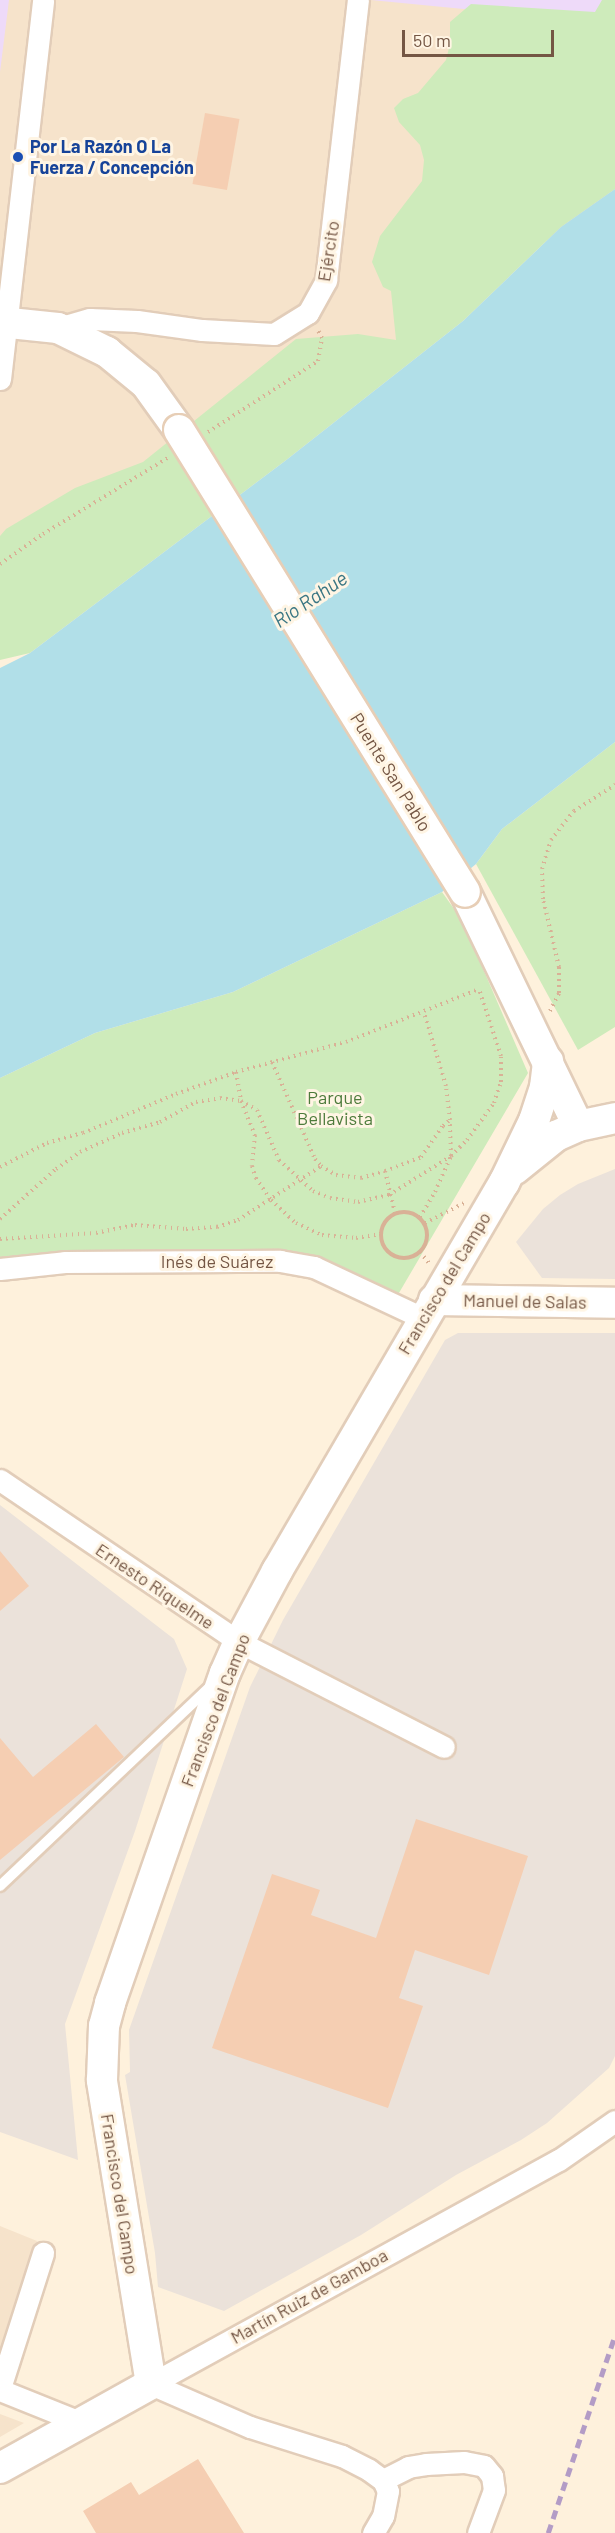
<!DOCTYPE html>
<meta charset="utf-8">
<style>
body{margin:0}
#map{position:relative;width:615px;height:2533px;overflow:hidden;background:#fef1dc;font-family:Barlow,sans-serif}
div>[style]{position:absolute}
.residential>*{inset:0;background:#f6e3cb}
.industrial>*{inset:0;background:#ebe2da}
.education>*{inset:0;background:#eedaf9}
.green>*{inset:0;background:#ceebbb}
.water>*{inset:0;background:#b1dfe8}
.building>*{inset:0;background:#f5ceb2;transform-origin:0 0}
.path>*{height:4px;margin-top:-2px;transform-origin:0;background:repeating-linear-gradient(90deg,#d9b196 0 1.5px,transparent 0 6px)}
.path>.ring{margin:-2px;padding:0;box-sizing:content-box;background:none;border:4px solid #d9b196;border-radius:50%}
.roads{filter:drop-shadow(2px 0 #e2cdb9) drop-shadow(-2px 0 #e2cdb9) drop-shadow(0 2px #e2cdb9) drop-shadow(0 -2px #e2cdb9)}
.lane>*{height:10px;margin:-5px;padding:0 5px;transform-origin:5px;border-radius:5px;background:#fff}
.street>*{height:21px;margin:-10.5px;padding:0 10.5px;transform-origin:10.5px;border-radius:10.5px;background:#fff}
.secondary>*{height:30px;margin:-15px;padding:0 15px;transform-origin:15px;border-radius:15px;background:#fff}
.rail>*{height:4.5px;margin-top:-2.25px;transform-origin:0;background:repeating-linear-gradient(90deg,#b39cc6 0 9px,transparent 0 15px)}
.bridges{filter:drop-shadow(2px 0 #e7ceb6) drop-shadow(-2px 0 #e7ceb6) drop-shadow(0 2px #e7ceb6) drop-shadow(0 -2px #e7ceb6)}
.secondary-bridge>*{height:30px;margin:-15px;padding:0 15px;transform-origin:15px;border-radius:15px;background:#fff}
.dots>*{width:16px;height:16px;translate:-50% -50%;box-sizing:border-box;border:3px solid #fff5e4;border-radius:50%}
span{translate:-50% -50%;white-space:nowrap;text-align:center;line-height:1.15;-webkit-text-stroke:6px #fff5e4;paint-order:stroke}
.transit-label{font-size:18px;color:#164399;font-weight:700}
.left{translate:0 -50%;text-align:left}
.street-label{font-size:18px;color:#745644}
.park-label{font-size:18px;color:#4d7b3b}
.water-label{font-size:20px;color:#3a7683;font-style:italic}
.scale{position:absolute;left:402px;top:30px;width:152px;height:27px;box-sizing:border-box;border:3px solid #745644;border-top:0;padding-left:8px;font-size:18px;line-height:21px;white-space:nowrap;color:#745644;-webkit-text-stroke:4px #fff5e4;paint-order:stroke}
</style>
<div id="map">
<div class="residential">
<i style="clip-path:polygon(0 0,615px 0,615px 189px,0 650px)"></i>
<i style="clip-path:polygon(0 2226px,37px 2241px,0 2356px)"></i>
<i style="clip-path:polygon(0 2414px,24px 2423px,0 2437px)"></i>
</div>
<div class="industrial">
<i style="clip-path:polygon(615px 1169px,615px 1279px,542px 1278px,516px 1242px,543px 1209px,560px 1195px,578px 1184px)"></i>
<i style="clip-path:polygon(458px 1333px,615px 1333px,615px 2056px,609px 2068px,547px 2123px,521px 2140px,456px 2175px,361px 2235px,224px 2311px,158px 2287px,155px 2253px,125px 2075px,130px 2072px,129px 2030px,250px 1687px,283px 1620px,445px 1340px)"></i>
<i style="clip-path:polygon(0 1505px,174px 1639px,187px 1669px,135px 1831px,65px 2024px,78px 2160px,0 2132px)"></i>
</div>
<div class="education">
<i style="clip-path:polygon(0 0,9px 0,0 72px)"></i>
<i style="clip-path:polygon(371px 0,615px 0,615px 2px,597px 22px)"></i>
</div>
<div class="green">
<i style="clip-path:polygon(602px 0,615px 0,615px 189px,561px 227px,463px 321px,285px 461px,30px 653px,0 660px,0 536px,6px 529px,75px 488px,143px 462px,296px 339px,358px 334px,396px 340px,391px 291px,383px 287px,372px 262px,380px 236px,422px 181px,424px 160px,420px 145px,399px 122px,394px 108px,403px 99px,418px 93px,446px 60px,450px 44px,450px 22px,471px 4px,595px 12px)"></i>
<i style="clip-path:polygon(615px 742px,615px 1027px,578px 1050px,476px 864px,502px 829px)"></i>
<i style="clip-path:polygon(442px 892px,462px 920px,528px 1073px,396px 1298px,309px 1255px,286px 1252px,0 1261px,0 1078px,95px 1033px,233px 992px)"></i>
</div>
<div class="water">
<i style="clip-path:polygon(615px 189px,615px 742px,502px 829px,476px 864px,442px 892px,233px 992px,95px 1033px,0 1078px,0 668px,30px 653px,285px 461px,463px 321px,561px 227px)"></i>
</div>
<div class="building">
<i style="left:205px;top:113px;width:35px;height:72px;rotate:10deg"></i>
<i style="clip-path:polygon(0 1551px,29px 1586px,0 1611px)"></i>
<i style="clip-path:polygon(96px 1724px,124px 1757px,0 1860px,0 1738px,33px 1777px)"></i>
<i style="clip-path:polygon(416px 1819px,528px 1856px,489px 1975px,415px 1950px,399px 1998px,423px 2006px,388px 2108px,212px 2048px,272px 1874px,320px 1890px,311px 1915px,376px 1938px)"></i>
<i style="clip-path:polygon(198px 2459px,244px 2533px,96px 2533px,83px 2511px,131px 2482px,139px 2495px)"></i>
</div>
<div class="path">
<i style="left:208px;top:432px;width:131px;rotate:-32.8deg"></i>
<i style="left:318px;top:361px;width:23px;rotate:-80deg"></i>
<i style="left:322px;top:338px;width:9px;rotate:-117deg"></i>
<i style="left:0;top:564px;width:52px;rotate:-34.9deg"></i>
<i style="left:43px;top:534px;width:148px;rotate:-31.4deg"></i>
<i style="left:550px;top:1011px;width:20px;rotate:-63deg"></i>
<i style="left:559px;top:993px;width:26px;rotate:-90deg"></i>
<i style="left:559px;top:967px;width:70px;rotate:-103.2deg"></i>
<i style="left:543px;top:899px;width:30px;rotate:-92deg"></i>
<i style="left:542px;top:869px;width:30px;rotate:-73deg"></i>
<i style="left:551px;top:840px;width:37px;rotate:-52deg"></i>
<i style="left:574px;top:811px;width:49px;rotate:-32.4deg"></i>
<i style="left:272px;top:1062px;width:106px;rotate:66.1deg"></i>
<i style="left:315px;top:1159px;width:9px;rotate:49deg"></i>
<i style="left:321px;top:1166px;width:17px;rotate:31deg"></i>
<i style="left:336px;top:1175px;width:25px;rotate:7deg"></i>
<i style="left:361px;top:1178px;width:25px;rotate:-16deg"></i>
<i style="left:385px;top:1171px;width:39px;rotate:-21deg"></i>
<i style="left:421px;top:1157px;width:38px;rotate:-55deg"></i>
<i style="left:443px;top:1126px;width:9px;rotate:-41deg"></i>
<i style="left:450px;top:1120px;width:34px;rotate:-97deg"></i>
<i style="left:446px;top:1086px;width:77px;rotate:-106.6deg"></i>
<i style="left:236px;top:1072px;width:114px;rotate:-15.3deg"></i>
<i style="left:346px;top:1042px;width:143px;rotate:-21.7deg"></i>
<i style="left:0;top:1167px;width:53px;rotate:-27.1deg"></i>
<i style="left:47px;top:1143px;width:37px;rotate:-16deg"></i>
<i style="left:83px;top:1133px;width:101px;rotate:-22.8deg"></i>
<i style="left:176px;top:1094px;width:64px;rotate:-20.1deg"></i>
<i style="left:236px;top:1072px;width:29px;rotate:80deg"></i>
<i style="left:241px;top:1101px;width:37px;rotate:68deg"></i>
<i style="left:255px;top:1135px;width:31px;rotate:96deg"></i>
<i style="left:252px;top:1166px;width:13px;rotate:72deg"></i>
<i style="left:256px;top:1178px;width:27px;rotate:56deg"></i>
<i style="left:271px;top:1200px;width:34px;rotate:43deg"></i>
<i style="left:296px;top:1223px;width:29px;rotate:25deg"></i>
<i style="left:322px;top:1235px;width:34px;rotate:5deg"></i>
<i style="left:356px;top:1238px;width:25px;rotate:-9deg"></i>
<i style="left:385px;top:1171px;width:43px;rotate:76.6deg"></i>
<i class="ring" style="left:381px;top:1212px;width:42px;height:42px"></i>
<i style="left:420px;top:1217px;width:29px;rotate:-59deg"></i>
<i style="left:435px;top:1192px;width:39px;rotate:-66deg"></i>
<i style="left:451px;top:1156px;width:36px;rotate:-92deg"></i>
<i style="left:0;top:1219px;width:75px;rotate:-41.8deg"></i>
<i style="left:56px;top:1169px;width:29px;rotate:-35deg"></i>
<i style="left:80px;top:1152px;width:46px;rotate:-24.3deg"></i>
<i style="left:122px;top:1133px;width:40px;rotate:-16deg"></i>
<i style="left:160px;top:1122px;width:41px;rotate:-29.1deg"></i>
<i style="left:196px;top:1102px;width:24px;rotate:-9deg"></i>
<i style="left:220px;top:1098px;width:21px;rotate:8deg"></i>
<i style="left:241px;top:1101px;width:18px;rotate:29deg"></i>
<i style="left:257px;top:1110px;width:55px;rotate:66.3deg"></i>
<i style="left:279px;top:1160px;width:46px;rotate:42.4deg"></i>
<i style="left:313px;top:1191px;width:18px;rotate:22deg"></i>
<i style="left:330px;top:1198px;width:28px;rotate:8deg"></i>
<i style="left:358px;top:1202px;width:32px;rotate:-13deg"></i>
<i style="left:389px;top:1195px;width:73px;rotate:-32.2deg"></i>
<i style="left:451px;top:1156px;width:23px;rotate:-45deg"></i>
<i style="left:467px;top:1140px;width:46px;rotate:-53.9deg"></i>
<i style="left:494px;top:1103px;width:22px;rotate:-72deg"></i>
<i style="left:501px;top:1082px;width:26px;rotate:-90deg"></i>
<i style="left:501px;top:1056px;width:71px;rotate:-108.2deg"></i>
<i style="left:425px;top:1223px;width:44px;rotate:-27.1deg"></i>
<i style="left:0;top:1239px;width:96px;rotate:-3.6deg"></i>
<i style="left:96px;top:1233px;width:40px;rotate:-12deg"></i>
<i style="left:135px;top:1225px;width:51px;rotate:4.5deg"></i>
<i style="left:186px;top:1229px;width:31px;rotate:-4deg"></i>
<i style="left:217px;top:1227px;width:22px;rotate:-18deg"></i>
<i style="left:238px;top:1220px;width:99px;rotate:-33deg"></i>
<i style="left:420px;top:1252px;width:14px;rotate:51deg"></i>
</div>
<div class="roads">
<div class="lane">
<i style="left:0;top:1886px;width:292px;rotate:-43.5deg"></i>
</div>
<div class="street">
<i style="left:58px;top:328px;width:33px;rotate:-16deg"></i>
<i style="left:90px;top:319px;width:47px;rotate:2.4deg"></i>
<i style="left:137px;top:321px;width:66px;rotate:7.9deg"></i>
<i style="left:202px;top:330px;width:72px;rotate:3.2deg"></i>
<i style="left:274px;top:334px;width:40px;rotate:-32deg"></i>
<i style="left:308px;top:313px;width:38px;rotate:-61deg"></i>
<i style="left:326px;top:280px;width:282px;rotate:-83.5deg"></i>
<i style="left:0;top:379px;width:381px;rotate:-83.5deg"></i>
<i style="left:0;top:1269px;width:65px;rotate:-6.1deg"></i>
<i style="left:65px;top:1262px;width:215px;rotate:-0.3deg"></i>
<i style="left:280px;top:1261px;width:35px;rotate:10deg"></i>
<i style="left:314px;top:1267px;width:120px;rotate:25.1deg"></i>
<i style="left:0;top:1480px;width:289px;rotate:34.1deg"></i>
<i style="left:239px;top:1642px;width:230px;rotate:27.1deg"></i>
<i style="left:151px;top:2384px;width:465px;rotate:-28.8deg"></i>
<i style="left:559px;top:2160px;width:68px;rotate:-34.9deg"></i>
<i style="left:151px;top:2384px;width:108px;rotate:23.5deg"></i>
<i style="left:250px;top:2427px;width:96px;rotate:17.5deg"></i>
<i style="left:342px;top:2456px;width:30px;rotate:27deg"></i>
<i style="left:369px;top:2470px;width:17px;rotate:36deg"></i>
<i style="left:383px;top:2480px;width:12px;rotate:66deg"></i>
<i style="left:388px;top:2491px;width:25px;rotate:101deg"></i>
<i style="left:383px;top:2516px;width:20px;rotate:120deg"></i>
<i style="left:0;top:2388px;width:142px;rotate:-72.3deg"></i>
<i style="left:0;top:2390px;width:88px;rotate:21.9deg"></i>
<i style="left:383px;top:2480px;width:28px;rotate:-27deg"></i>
<i style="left:408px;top:2467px;width:18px;rotate:-9deg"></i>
<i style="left:426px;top:2464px;width:38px;rotate:-3deg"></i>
<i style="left:464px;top:2462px;width:20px;rotate:11deg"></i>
<i style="left:484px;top:2466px;width:13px;rotate:51deg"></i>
<i style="left:492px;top:2476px;width:14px;rotate:82deg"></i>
<i style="left:494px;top:2490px;width:46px;rotate:110.4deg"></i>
</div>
<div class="secondary">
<i style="left:0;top:322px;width:58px;rotate:5.9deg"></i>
<i style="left:58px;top:328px;width:55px;rotate:26.1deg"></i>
<i style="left:107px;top:352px;width:50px;rotate:39.4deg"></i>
<i style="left:146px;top:384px;width:57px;rotate:54.3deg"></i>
<i style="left:465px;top:892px;width:260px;rotate:64.2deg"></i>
<i style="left:515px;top:1169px;width:53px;rotate:-38.8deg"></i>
<i style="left:556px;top:1136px;width:24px;rotate:-24deg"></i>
<i style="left:578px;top:1126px;width:38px;rotate:-12deg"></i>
<i style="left:434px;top:1300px;width:181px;rotate:0.9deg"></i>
<i style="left:0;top:2468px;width:173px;rotate:-29.1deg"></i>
<i style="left:151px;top:2384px;width:308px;rotate:-99.2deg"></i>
<i style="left:102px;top:2080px;width:54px;rotate:-87.9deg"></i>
<i style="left:104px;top:2026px;width:24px;rotate:-75deg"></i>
<i style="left:110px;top:2003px;width:349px;rotate:-70.8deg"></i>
<i style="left:225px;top:1673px;width:34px;rotate:-66deg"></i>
<i style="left:239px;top:1642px;width:81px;rotate:-61.8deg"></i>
<i style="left:277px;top:1571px;width:450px;rotate:-59.7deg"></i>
<i style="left:504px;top:1183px;width:69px;rotate:-64.2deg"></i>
<i style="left:534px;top:1121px;width:36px;rotate:-72deg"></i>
<i style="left:545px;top:1087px;width:26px;rotate:-83deg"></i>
</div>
</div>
<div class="rail">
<i style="left:548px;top:2533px;width:209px;rotate:-71.3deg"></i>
</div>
<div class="bridges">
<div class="secondary-bridge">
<i style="left:179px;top:430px;width:543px;rotate:58.24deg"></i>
</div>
</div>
<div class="dots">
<i style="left:18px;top:157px;background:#1a4fb4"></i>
</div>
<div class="transit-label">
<span class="left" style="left:30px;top:157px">Por La Razón O La<br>Fuerza / Concepción</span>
</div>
<div class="street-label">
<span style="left:328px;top:251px;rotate:-81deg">Ejército</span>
<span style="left:391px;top:772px;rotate:58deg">Puente San Pablo</span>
<span style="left:217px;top:1261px">Inés de Suárez</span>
<span style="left:444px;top:1283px;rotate:-59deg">Francisco del Campo</span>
<span style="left:525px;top:1301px;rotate:1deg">Manuel de Salas</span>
<span style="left:155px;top:1586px;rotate:34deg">Ernesto Riquelme</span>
<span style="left:215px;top:1710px;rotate:-69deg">Francisco del Campo</span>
<span style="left:120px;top:2194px;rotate:81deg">Francisco del Campo</span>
<span style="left:309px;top:2296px;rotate:-29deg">Martín Ruiz de Gamboa</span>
</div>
<div class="park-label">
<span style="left:335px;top:1108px">Parque<br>Bellavista</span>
</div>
<div class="water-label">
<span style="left:310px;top:599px;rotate:-34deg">Río Rahue</span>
</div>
<div class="scale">50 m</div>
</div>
